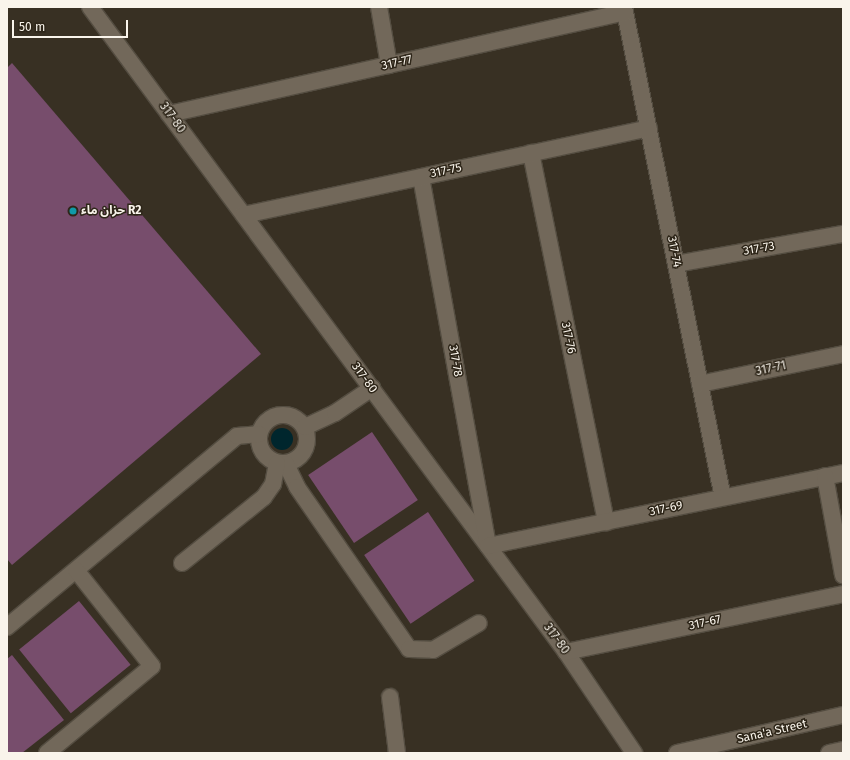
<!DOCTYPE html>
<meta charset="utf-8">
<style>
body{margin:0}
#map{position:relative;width:850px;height:760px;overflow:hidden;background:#383023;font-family:"Fira Sans","Noto Sans Arabic",sans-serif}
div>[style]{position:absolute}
.water>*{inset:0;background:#00262d}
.round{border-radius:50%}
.building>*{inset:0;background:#774d6c;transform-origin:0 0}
.roads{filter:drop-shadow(1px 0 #544d41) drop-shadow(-1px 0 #544d41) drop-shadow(0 1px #544d41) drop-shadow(0 -1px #544d41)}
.minor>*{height:16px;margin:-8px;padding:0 8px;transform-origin:8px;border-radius:8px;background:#72685a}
.minor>.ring{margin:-8px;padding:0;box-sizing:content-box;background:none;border:16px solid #72685a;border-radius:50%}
.dots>*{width:11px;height:11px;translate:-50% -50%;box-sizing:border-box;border:2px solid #2e2619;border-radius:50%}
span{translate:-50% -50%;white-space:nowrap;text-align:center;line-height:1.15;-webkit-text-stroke:3px #2e2619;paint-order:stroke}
.street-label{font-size:12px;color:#f9f4eb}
.poi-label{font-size:12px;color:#f9f4eb;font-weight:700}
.left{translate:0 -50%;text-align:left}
.frame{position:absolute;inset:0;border:8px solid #f9f4eb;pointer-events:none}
.scale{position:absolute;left:12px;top:20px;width:116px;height:18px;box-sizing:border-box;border:2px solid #f9f4eb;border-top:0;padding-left:5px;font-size:12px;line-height:14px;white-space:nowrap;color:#f9f4eb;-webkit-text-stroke:3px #2e2619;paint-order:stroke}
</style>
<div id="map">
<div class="water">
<i class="round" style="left:271px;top:428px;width:22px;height:22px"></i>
</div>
<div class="building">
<i style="clip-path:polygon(12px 63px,261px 354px,12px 565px,7px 559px,7px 68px)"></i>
<i style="left:372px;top:432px;width:82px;height:77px;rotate:56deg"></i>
<i style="left:428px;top:512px;width:83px;height:77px;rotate:56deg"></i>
<i style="left:79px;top:601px;width:82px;height:77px;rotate:51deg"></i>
<i style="clip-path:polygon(12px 655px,64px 720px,22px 753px,7px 753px,7px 659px)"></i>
</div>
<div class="roads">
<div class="minor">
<i style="left:90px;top:7px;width:802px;rotate:53.57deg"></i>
<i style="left:566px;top:652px;width:122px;rotate:56deg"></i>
<i style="left:379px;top:7px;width:59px;rotate:80.2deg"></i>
<i style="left:624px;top:7px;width:500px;rotate:78.6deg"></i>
<i style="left:169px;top:114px;width:467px;rotate:-12.6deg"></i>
<i style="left:531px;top:153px;width:377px;rotate:78.5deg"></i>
<i style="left:421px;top:177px;width:375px;rotate:79.7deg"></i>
<i style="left:488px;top:546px;width:362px;rotate:-11.6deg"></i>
<i style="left:244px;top:215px;width:414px;rotate:-12.1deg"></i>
<i style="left:676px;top:264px;width:170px;rotate:-10.2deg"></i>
<i style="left:700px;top:384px;width:146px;rotate:-11.8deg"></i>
<i class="ring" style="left:259px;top:415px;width:32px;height:32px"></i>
<i style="left:305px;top:427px;width:33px;rotate:-25deg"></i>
<i style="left:335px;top:413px;width:45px;rotate:-34deg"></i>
<i style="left:286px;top:464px;width:25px;rotate:64deg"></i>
<i style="left:297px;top:487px;width:197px;rotate:55.3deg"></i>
<i style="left:409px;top:649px;width:24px;rotate:2deg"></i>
<i style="left:433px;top:650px;width:53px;rotate:-30.4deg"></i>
<i style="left:825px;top:476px;width:101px;rotate:79.7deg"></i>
<i style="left:182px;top:563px;width:105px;rotate:-38.8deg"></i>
<i style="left:264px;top:497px;width:16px;rotate:-55deg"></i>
<i style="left:273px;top:484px;width:21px;rotate:-79deg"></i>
<i style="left:7px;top:627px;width:299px;rotate:-39.7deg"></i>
<i style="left:237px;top:436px;width:22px;rotate:-5deg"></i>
<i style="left:566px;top:652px;width:283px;rotate:-11.8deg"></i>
<i style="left:390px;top:697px;width:56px;rotate:82.9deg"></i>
<i style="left:47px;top:753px;width:136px;rotate:-39.6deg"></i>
<i style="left:152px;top:666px;width:122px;rotate:-128.4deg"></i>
<i style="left:677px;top:753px;width:170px;rotate:-12.9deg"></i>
<i style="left:829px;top:753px;width:14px;rotate:-12deg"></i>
</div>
</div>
<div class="dots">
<i style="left:73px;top:211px;background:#0f9aa8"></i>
</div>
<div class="street-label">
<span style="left:397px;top:63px;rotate:-13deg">317-77</span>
<span style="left:172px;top:118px;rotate:54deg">317-80</span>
<span style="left:446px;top:171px;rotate:-12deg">317-75</span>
<span style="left:759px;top:249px;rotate:-10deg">317-73</span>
<span style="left:674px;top:252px;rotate:79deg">317-74</span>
<span style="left:568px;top:338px;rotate:78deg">317-76</span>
<span style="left:455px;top:361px;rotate:80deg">317-78</span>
<span style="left:771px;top:369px;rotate:-12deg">317-71</span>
<span style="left:364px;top:378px;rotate:54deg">317-80</span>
<span style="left:666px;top:509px;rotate:-12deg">317-69</span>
<span style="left:705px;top:623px;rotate:-12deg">317-67</span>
<span style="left:556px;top:639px;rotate:54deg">317-80</span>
<span style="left:772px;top:732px;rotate:-13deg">Sana'a Street</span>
</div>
<div class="poi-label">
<span class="left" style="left:81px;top:211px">حزان ماء R2</span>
</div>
<div class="frame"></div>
<div class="scale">50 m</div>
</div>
